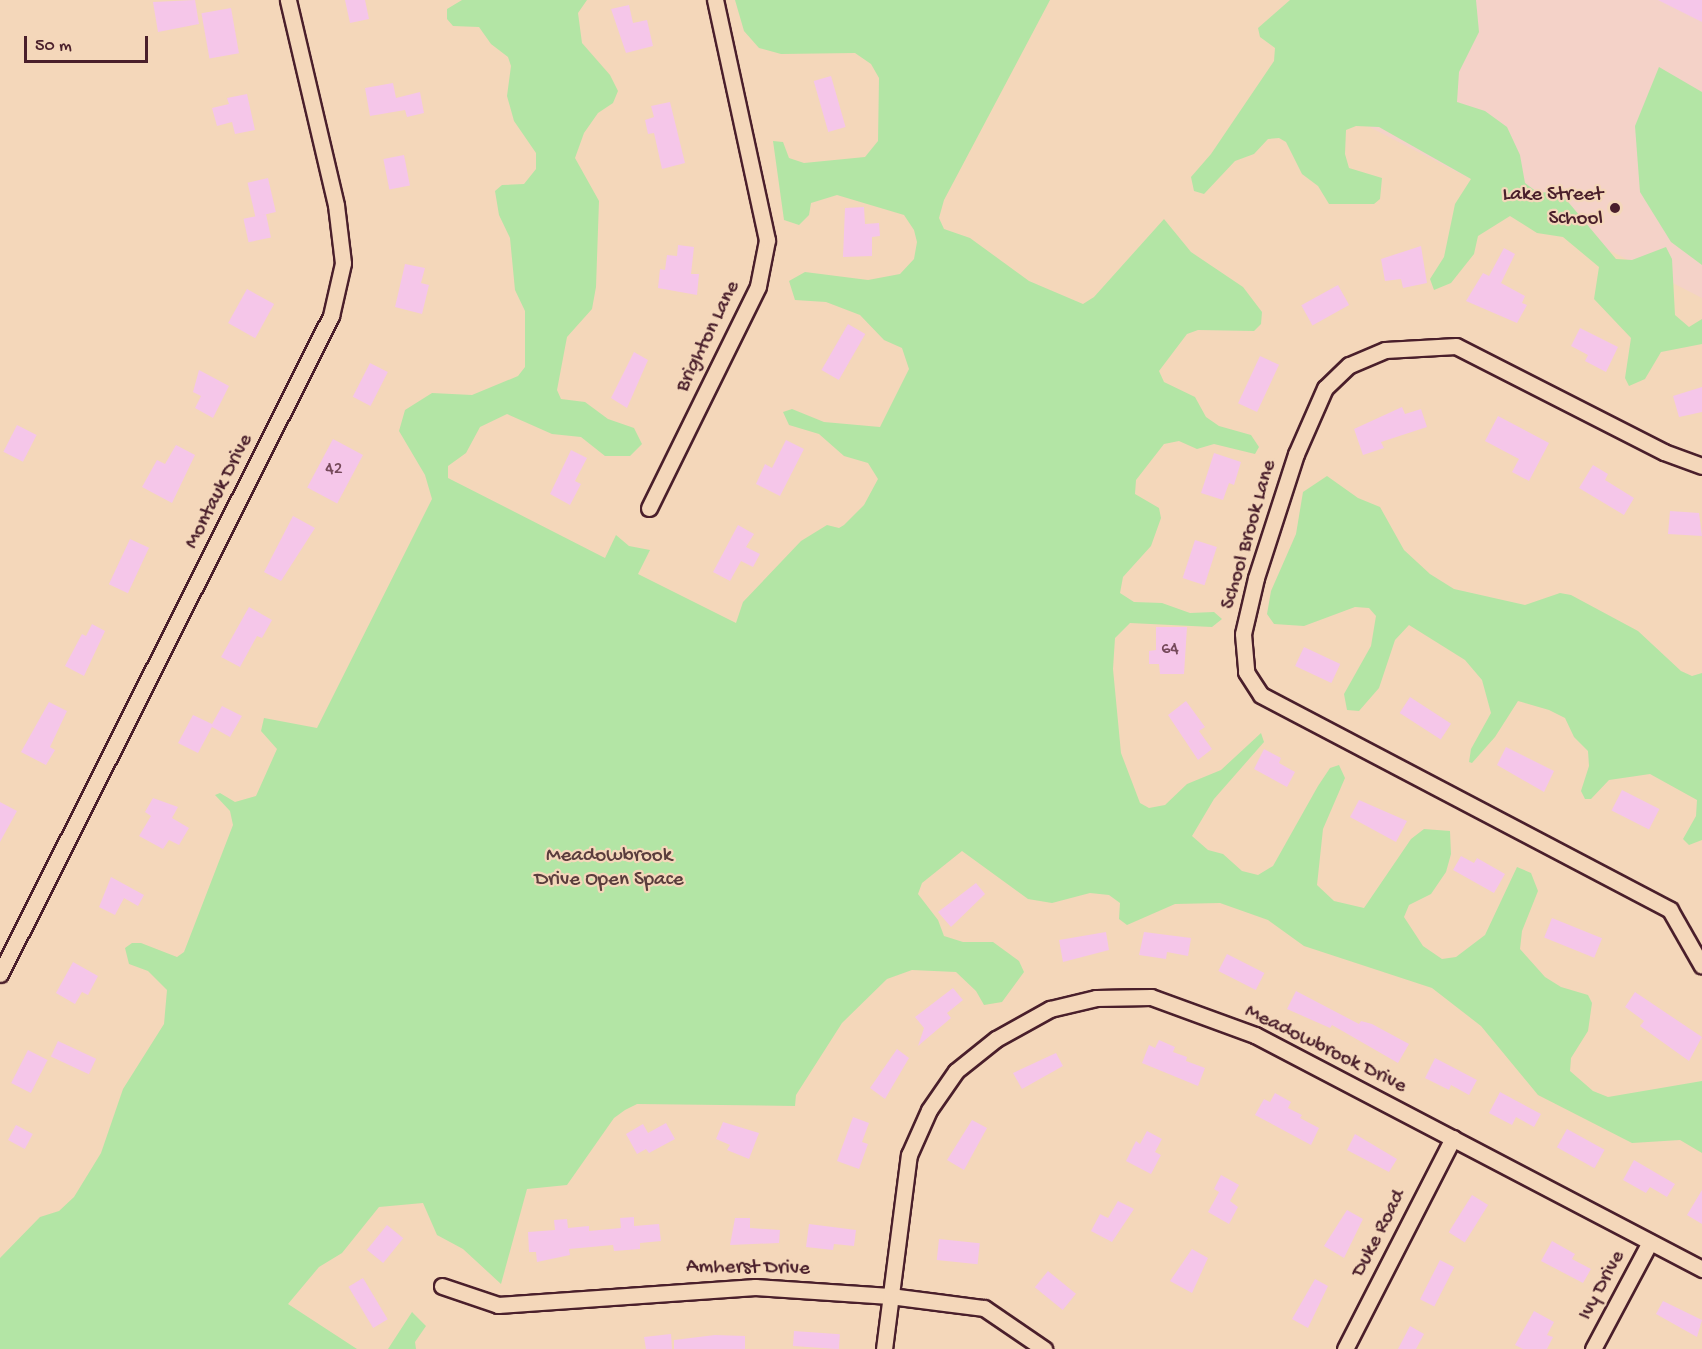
<!DOCTYPE html>
<style>
body{margin:0}
#map{position:relative;width:1702px;height:1349px;overflow:hidden;background:#f4d7ba;font-family:"Gochi Hand",sans-serif}
div>[style]{position:absolute}
.built>*{inset:0;background:#f4d2c8}
.green>*{inset:0;background:#b3e5a5}
.building>*{inset:0;background:#f5c6e9;transform-origin:0 0}
.roads{filter:drop-shadow(2px 0 #4a1f2b) drop-shadow(-2px 0 #4a1f2b) drop-shadow(0 2px #4a1f2b) drop-shadow(0 -2px #4a1f2b)}
.minor>*{height:15px;margin:-7.5px;padding:0 7.5px;transform-origin:7.5px;border-radius:7.5px;background:#f4d7ba}
.dots>*{width:16px;height:16px;translate:-50% -50%;box-sizing:border-box;border:3px solid #f4d7ba;border-radius:50%}
span{translate:-50% -50%;white-space:nowrap;text-align:center;line-height:1.15;-webkit-text-stroke:4.5px #f4d7ba;paint-order:stroke}
.number-label{font-size:18px;color:#75495a}
.number-label span{-webkit-text-stroke-width:0}
.poi-label{font-size:21px;color:#4a1f2b}
.right{translate:-100% -50%;text-align:right}
.street-label{font-size:21px;color:#4a1f2b}
.park-label{font-size:21px;color:#5a3d3d}
.scale{position:absolute;left:24px;top:36px;width:124px;height:27px;box-sizing:border-box;border:3px solid #4a1f2b;border-top:0;padding-left:8px;font-size:18px;line-height:21px;white-space:nowrap;color:#4a1f2b;-webkit-text-stroke:4px #f4d7ba;paint-order:stroke}
</style>
<div id="map">
<div class="built">
<i style="clip-path:polygon(1429px 0,1702px 0,1702px 298px,1354px 119px)"></i>
</div>
<div class="green">
<i style="clip-path:polygon(462px 0,587px 0,578px 13px,582px 43px,610px 75px,618px 91px,613px 103px,598px 113px,584px 133px,575px 158px,599px 201px,596px 287px,592px 309px,567px 337px,557px 390px,561px 399px,585px 402px,608px 419px,634px 428px,642px 444px,630px 456px,605px 456px,581px 437px,552px 434px,507px 414px,480px 427px,466px 453px,448px 466px,448px 478px,605px 558px,616px 535px,629px 546px,650px 550px,638px 574px,736px 623px,743px 602px,801px 541px,827px 525px,839px 528px,844px 525px,864px 505px,878px 479px,868px 463px,844px 456px,819px 434px,789px 425px,783px 412px,792px 409px,824px 422px,880px 427px,909px 369px,902px 348px,884px 340px,860px 315px,826px 302px,795px 300px,789px 281px,805px 272px,868px 280px,900px 274px,914px 259px,917px 242px,914px 230px,904px 215px,837px 195px,811px 203px,809px 215px,799px 225px,784px 220px,773px 141px,783px 142px,789px 158px,804px 163px,865px 157px,878px 141px,879px 78px,871px 64px,855px 53px,781px 54px,759px 48px,744px 31px,735px 0,1050px 0,944px 200px,939px 218px,944px 229px,970px 238px,1029px 281px,1083px 304px,1094px 297px,1164px 219px,1191px 252px,1243px 287px,1262px 312px,1261px 324px,1254px 331px,1198px 330px,1187px 334px,1159px 371px,1164px 382px,1195px 397px,1206px 417px,1219px 426px,1251px 435px,1259px 447px,1255px 454px,1214px 444px,1197px 449px,1179px 441px,1164px 444px,1136px 480px,1135px 494px,1159px 508px,1161px 518px,1151px 546px,1123px 577px,1120px 593px,1134px 602px,1162px 603px,1190px 613px,1214px 612px,1222px 619px,1212px 627px,1130px 623px,1115px 638px,1113px 669px,1121px 753px,1140px 803px,1149px 808px,1165px 805px,1187px 784px,1221px 770px,1261px 733px,1264px 742px,1214px 799px,1192px 836px,1208px 850px,1223px 854px,1242px 871px,1258px 875px,1273px 866px,1318px 786px,1330px 768px,1339px 765px,1345px 778px,1323px 829px,1317px 885px,1334px 901px,1364px 908px,1411px 839px,1424px 829px,1450px 831px,1451px 854px,1446px 872px,1431px 894px,1409px 905px,1404px 917px,1423px 946px,1442px 959px,1456px 957px,1485px 935px,1517px 867px,1531px 873px,1538px 891px,1522px 931px,1520px 949px,1545px 977px,1561px 987px,1588px 995px,1592px 1003px,1588px 1031px,1571px 1058px,1570px 1071px,1593px 1091px,1608px 1097px,1702px 1081px,1702px 1153px,1680px 1140px,1632px 1143px,1538px 1095px,1481px 1026px,1432px 988px,1304px 946px,1268px 920px,1220px 903px,1175px 904px,1127px 925px,1119px 919px,1120px 903px,1109px 895px,1090px 893px,1052px 903px,1028px 899px,962px 851px,922px 883px,918px 894px,938px 920px,944px 936px,963px 942px,993px 942px,1019px 961px,1024px 972px,1002px 1002px,984px 1005px,976px 991px,956px 972px,912px 970px,887px 979px,842px 1023px,796px 1095px,795px 1106px,637px 1104px,625px 1110px,614px 1118px,567px 1185px,527px 1189px,501px 1284px,463px 1249px,437px 1235px,423px 1203px,379px 1207px,342px 1253px,319px 1267px,288px 1304px,357px 1349px,0 1349px,0 1258px,40px 1217px,59px 1211px,74px 1197px,101px 1153px,123px 1089px,164px 1024px,167px 990px,148px 971px,129px 964px,125px 948px,132px 943px,141px 943px,177px 957px,184px 952px,233px 825px,230px 811px,215px 795px,220px 793px,235px 802px,256px 796px,277px 749px,261px 731px,264px 718px,317px 728px,432px 499px,425px 475px,399px 431px,405px 410px,432px 393px,472px 395px,518px 376px,525px 367px,525px 311px,515px 290px,510px 238px,499px 215px,495px 191px,502px 185px,524px 184px,536px 169px,536px 153px,514px 121px,507px 96px,511px 66px,508px 57px,491px 44px,479px 27px,453px 26px,447px 19px,447px 9px)"></i>
<i style="clip-path:polygon(1290px 0,1476px 0,1479px 32px,1459px 72px,1457px 102px,1485px 111px,1507px 127px,1520px 155px,1525px 183px,1537px 192px,1556px 193px,1564px 197px,1616px 259px,1632px 260px,1666px 247px,1672px 259px,1675px 315px,1689px 327px,1702px 319px,1702px 344px,1661px 352px,1645px 379px,1629px 386px,1625px 378px,1631px 338px,1594px 299px,1599px 267px,1563px 237px,1537px 233px,1510px 216px,1478px 236px,1474px 254px,1451px 283px,1434px 290px,1430px 279px,1444px 257px,1455px 204px,1471px 179px,1379px 127px,1356px 126px,1346px 130px,1345px 154px,1349px 168px,1382px 178px,1380px 199px,1374px 204px,1329px 204px,1318px 186px,1302px 174px,1286px 142px,1279px 138px,1268px 139px,1254px 154px,1235px 161px,1204px 194px,1194px 191px,1191px 177px,1211px 154px,1274px 61px,1275px 48px,1260px 37px,1258px 28px)"></i>
<i style="clip-path:polygon(1659px 67px,1702px 92px,1702px 265px,1671px 242px,1640px 192px,1635px 126px)"></i>
<i style="clip-path:polygon(1327px 476px,1358px 498px,1380px 507px,1404px 550px,1430px 574px,1454px 589px,1525px 605px,1560px 593px,1571px 595px,1638px 631px,1681px 671px,1692px 676px,1702px 673px,1702px 840px,1689px 845px,1683px 839px,1696px 816px,1697px 800px,1650px 774px,1609px 780px,1591px 799px,1585px 799px,1581px 791px,1589px 766px,1588px 751px,1574px 737px,1565px 718px,1549px 710px,1518px 701px,1495px 737px,1472px 763px,1469px 762px,1471px 749px,1491px 713px,1482px 680px,1465px 660px,1409px 625px,1395px 640px,1379px 688px,1359px 711px,1347px 710px,1344px 694px,1371px 646px,1376px 616px,1369px 608px,1355px 607px,1304px 626px,1274px 624px,1267px 614px,1271px 591px,1296px 534px,1303px 492px)"></i>
<i style="clip-path:polygon(412px 1312px,426px 1326px,415px 1342px,416px 1349px,388px 1349px)"></i>
</div>
<div class="building">
<i style="clip-path:polygon(195px 0,199px 24px,158px 32px,153px 2px)"></i>
<i style="clip-path:polygon(345px 0,365px 0,369px 19px,350px 23px)"></i>
<i style="clip-path:polygon(1658px 0,1702px 0,1702px 22px)"></i>
<i style="clip-path:polygon(629px 5px,633px 23px,647px 20px,653px 46px,626px 53px,611px 9px)"></i>
<i style="left:231px;top:8px;width:46px;height:30px;rotate:80deg"></i>
<i style="left:831px;top:76px;width:53px;height:18px;rotate:74deg"></i>
<i style="clip-path:polygon(393px 83px,396px 98px,420px 92px,424px 113px,407px 117px,405px 110px,370px 116px,365px 88px)"></i>
<i style="clip-path:polygon(247px 94px,255px 130px,235px 134px,232px 122px,217px 126px,212px 108px,229px 104px,227px 98px)"></i>
<i style="clip-path:polygon(670px 102px,685px 163px,662px 169px,654px 133px,648px 134px,645px 120px,654px 117px,651px 106px)"></i>
<i style="left:404px;top:155px;width:31px;height:21px;rotate:79deg"></i>
<i style="left:268px;top:178px;width:35px;height:21px;rotate:77deg"></i>
<i style="clip-path:polygon(864px 207px,865px 224px,879px 223px,880px 236px,872px 237px,872px 256px,843px 257px,845px 208px)"></i>
<i style="left:266px;top:214px;width:24px;height:23px;rotate:78deg"></i>
<i style="clip-path:polygon(678px 245px,694px 247px,691px 274px,699px 274px,697px 295px,658px 288px,660px 269px,665px 270px,667px 255px,677px 256px)"></i>
<i style="clip-path:polygon(1421px 246px,1427px 283px,1403px 288px,1401px 279px,1385px 281px,1381px 259px)"></i>
<i style="clip-path:polygon(1504px 248px,1515px 254px,1501px 283px,1525px 296px,1522px 303px,1527px 305px,1517px 323px,1466px 301px,1483px 273px,1489px 276px)"></i>
<i style="clip-path:polygon(405px 264px,425px 268px,421px 283px,429px 285px,422px 314px,395px 307px)"></i>
<i style="left:1338px;top:285px;width:23px;height:42px;rotate:61deg"></i>
<i style="left:247px;top:289px;width:31px;height:39px;rotate:29deg"></i>
<i style="left:848px;top:324px;width:20px;height:53px;rotate:30deg"></i>
<i style="clip-path:polygon(1580px 328px,1618px 347px,1606px 372px,1585px 361px,1588px 355px,1571px 346px)"></i>
<i style="clip-path:polygon(634px 352px,648px 360px,627px 408px,611px 398px)"></i>
<i style="left:1260px;top:356px;width:21px;height:52px;rotate:25deg"></i>
<i style="left:370px;top:363px;width:20px;height:38px;rotate:27deg"></i>
<i style="clip-path:polygon(199px 370px,229px 386px,213px 418px,195px 408px,201px 396px,193px 392px)"></i>
<i style="clip-path:polygon(1702px 387px,1702px 412px,1679px 417px,1673px 396px)"></i>
<i style="clip-path:polygon(1402px 407px,1405px 414px,1421px 409px,1427px 427px,1381px 442px,1384px 448px,1363px 455px,1354px 429px)"></i>
<i style="clip-path:polygon(1498px 416px,1549px 443px,1529px 481px,1512px 472px,1519px 459px,1485px 441px)"></i>
<i style="left:17px;top:425px;width:22px;height:30px;rotate:27deg"></i>
<i style="left:333px;top:439px;width:34px;height:55px;rotate:28deg"></i>
<i style="clip-path:polygon(786px 440px,804px 449px,780px 496px,756px 484px,765px 464px,772px 468px)"></i>
<i style="clip-path:polygon(176px 445px,195px 455px,172px 503px,142px 487px,157px 460px,165px 464px)"></i>
<i style="clip-path:polygon(571px 450px,587px 458px,575px 481px,581px 484px,570px 505px,550px 494px)"></i>
<i style="clip-path:polygon(1214px 453px,1241px 462px,1234px 485px,1229px 483px,1223px 500px,1201px 493px)"></i>
<i style="clip-path:polygon(1593px 465px,1608px 474px,1605px 480px,1634px 498px,1624px 515px,1579px 488px)"></i>
<i style="clip-path:polygon(1670px 511px,1699px 513px,1702px 536px,1668px 534px)"></i>
<i style="clip-path:polygon(293px 516px,315px 528px,281px 581px,264px 572px)"></i>
<i style="clip-path:polygon(738px 525px,754px 534px,746px 547px,760px 554px,753px 567px,741px 561px,730px 581px,713px 572px)"></i>
<i style="left:130px;top:539px;width:21px;height:50px;rotate:25deg"></i>
<i style="left:1195px;top:540px;width:23px;height:40px;rotate:18deg"></i>
<i style="clip-path:polygon(249px 607px,272px 620px,262px 638px,257px 636px,240px 667px,221px 657px)"></i>
<i style="clip-path:polygon(92px 624px,105px 631px,84px 676px,65px 666px,82px 634px,86px 636px)"></i>
<i style="clip-path:polygon(1156px 627px,1187px 627px,1184px 674px,1160px 674px,1159px 664px,1149px 664px,1149px 651px,1156px 650px)"></i>
<i style="left:1304px;top:647px;width:40px;height:21px;rotate:25deg"></i>
<i style="left:1410px;top:697px;width:49px;height:19px;rotate:33deg"></i>
<i style="clip-path:polygon(1186px 701px,1205px 727px,1199px 731px,1212px 749px,1198px 760px,1168px 715px)"></i>
<i style="clip-path:polygon(49px 702px,67px 711px,50px 747px,55px 750px,46px 765px,21px 752px)"></i>
<i style="clip-path:polygon(222px 706px,242px 716px,230px 737px,212px 727px,198px 753px,178px 743px,193px 715px,212px 724px)"></i>
<i style="clip-path:polygon(1506px 747px,1554px 771px,1544px 792px,1497px 765px)"></i>
<i style="clip-path:polygon(1264px 749px,1281px 758px,1279px 763px,1295px 772px,1287px 787px,1254px 769px)"></i>
<i style="left:1622px;top:790px;width:42px;height:23px;rotate:27deg"></i>
<i style="clip-path:polygon(153px 798px,178px 807px,172px 818px,189px 828px,179px 845px,169px 840px,163px 849px,139px 836px,151px 816px,145px 812px)"></i>
<i style="clip-path:polygon(1359px 800px,1407px 821px,1396px 842px,1350px 817px)"></i>
<i style="clip-path:polygon(0 802px,17px 811px,0 842px)"></i>
<i style="clip-path:polygon(1461px 856px,1474px 863px,1477px 858px,1505px 874px,1494px 893px,1453px 870px)"></i>
<i style="clip-path:polygon(111px 877px,144px 895px,138px 906px,124px 898px,115px 915px,99px 907px)"></i>
<i style="clip-path:polygon(976px 883px,985px 894px,951px 927px,938px 912px)"></i>
<i style="left:1552px;top:918px;width:54px;height:21px;rotate:22deg"></i>
<i style="clip-path:polygon(1106px 932px,1109px 950px,1063px 962px,1059px 940px)"></i>
<i style="clip-path:polygon(1144px 932px,1191px 938px,1188px 956px,1167px 952px,1166px 959px,1139px 955px)"></i>
<i style="left:1227px;top:954px;width:42px;height:19px;rotate:27deg"></i>
<i style="clip-path:polygon(73px 962px,98px 976px,88px 995px,82px 992px,75px 1004px,56px 993px)"></i>
<i style="clip-path:polygon(953px 988px,963px 1000px,947px 1013px,951px 1018px,918px 1046px,924px 1028px,915px 1017px)"></i>
<i style="clip-path:polygon(1296px 991px,1359px 1024px,1361px 1021px,1372px 1024px,1409px 1044px,1398px 1063px,1332px 1025px,1330px 1028px,1287px 1009px)"></i>
<i style="clip-path:polygon(1635px 992px,1702px 1037px,1689px 1061px,1640px 1026px,1644px 1021px,1625px 1007px)"></i>
<i style="clip-path:polygon(1159px 1040px,1175px 1047px,1173px 1052px,1187px 1057px,1186px 1061px,1205px 1068px,1198px 1086px,1142px 1063px,1149px 1045px,1155px 1048px)"></i>
<i style="left:58px;top:1041px;width:42px;height:17px;rotate:25deg"></i>
<i style="clip-path:polygon(897px 1049px,909px 1058px,885px 1099px,870px 1088px)"></i>
<i style="left:28px;top:1050px;width:22px;height:37px;rotate:27deg"></i>
<i style="clip-path:polygon(1056px 1053px,1063px 1066px,1022px 1089px,1013px 1073px)"></i>
<i style="clip-path:polygon(1435px 1058px,1477px 1080px,1469px 1095px,1451px 1085px,1449px 1090px,1425px 1078px)"></i>
<i style="clip-path:polygon(1500px 1092px,1541px 1114px,1534px 1127px,1516px 1117px,1512px 1125px,1489px 1113px)"></i>
<i style="clip-path:polygon(1275px 1093px,1291px 1102px,1288px 1108px,1302px 1115px,1300px 1118px,1319px 1128px,1311px 1145px,1255px 1115px,1264px 1099px,1270px 1102px)"></i>
<i style="clip-path:polygon(853px 1117px,869px 1123px,862px 1142px,868px 1144px,859px 1169px,837px 1161px)"></i>
<i style="clip-path:polygon(972px 1120px,987px 1128px,964px 1170px,947px 1160px)"></i>
<i style="clip-path:polygon(723px 1122px,759px 1133px,749px 1159px,727px 1150px,730px 1145px,716px 1139px)"></i>
<i style="clip-path:polygon(666px 1123px,675px 1139px,649px 1153px,646px 1149px,637px 1154px,626px 1134px,643px 1124px,648px 1133px)"></i>
<i style="left:16px;top:1125px;width:19px;height:17px;rotate:28deg"></i>
<i style="left:1567px;top:1129px;width:43px;height:21px;rotate:29deg"></i>
<i style="clip-path:polygon(1147px 1131px,1162px 1139px,1155px 1152px,1161px 1155px,1151px 1174px,1126px 1161px,1136px 1141px,1140px 1144px)"></i>
<i style="clip-path:polygon(1355px 1134px,1397px 1159px,1389px 1172px,1347px 1150px)"></i>
<i style="clip-path:polygon(1634px 1160px,1675px 1184px,1667px 1197px,1650px 1187px,1646px 1193px,1623px 1180px)"></i>
<i style="clip-path:polygon(1221px 1175px,1239px 1185px,1230px 1201px,1238px 1207px,1229px 1224px,1208px 1212px,1219px 1192px,1214px 1189px)"></i>
<i style="clip-path:polygon(1702px 1190px,1702px 1224px,1687px 1215px)"></i>
<i style="left:1472px;top:1195px;width:19px;height:44px;rotate:32deg"></i>
<i style="clip-path:polygon(1118px 1201px,1134px 1209px,1112px 1242px,1091px 1231px,1100px 1214px,1108px 1218px)"></i>
<i style="clip-path:polygon(1347px 1210px,1363px 1219px,1344px 1258px,1324px 1246px)"></i>
<i style="clip-path:polygon(634px 1217px,634px 1226px,659px 1224px,661px 1241px,640px 1243px,640px 1249px,614px 1251px,613px 1245px,569px 1249px,570px 1255px,537px 1262px,536px 1252px,529px 1252px,528px 1232px,555px 1230px,554px 1220px,567px 1219px,568px 1228px,589px 1226px,589px 1231px,621px 1228px,620px 1218px)"></i>
<i style="clip-path:polygon(735px 1218px,750px 1218px,750px 1228px,780px 1230px,779px 1243px,730px 1245px)"></i>
<i style="clip-path:polygon(809px 1224px,856px 1230px,854px 1246px,834px 1244px,833px 1250px,806px 1247px)"></i>
<i style="left:387px;top:1225px;width:21px;height:32px;rotate:39deg"></i>
<i style="left:939px;top:1239px;width:41px;height:21px;rotate:6deg"></i>
<i style="clip-path:polygon(1552px 1241px,1575px 1254px,1572px 1259px,1591px 1269px,1583px 1283px,1541px 1261px)"></i>
<i style="clip-path:polygon(1192px 1249px,1208px 1258px,1192px 1293px,1170px 1281px)"></i>
<i style="left:1440px;top:1260px;width:16px;height:44px;rotate:27deg"></i>
<i style="left:1048px;top:1271px;width:36px;height:21px;rotate:39deg"></i>
<i style="left:363px;top:1278px;width:48px;height:17px;rotate:59deg"></i>
<i style="clip-path:polygon(1315px 1279px,1328px 1286px,1308px 1328px,1292px 1319px)"></i>
<i style="clip-path:polygon(1663px 1301px,1702px 1320px,1697px 1337px,1656px 1314px)"></i>
<i style="clip-path:polygon(1534px 1311px,1554px 1322px,1547px 1335px,1553px 1337px,1547px 1349px,1523px 1349px,1515px 1345px)"></i>
<i style="clip-path:polygon(1410px 1326px,1424px 1334px,1416px 1349px,1398px 1349px)"></i>
<i style="left:794px;top:1331px;width:46px;height:15px;rotate:4deg"></i>
<i style="clip-path:polygon(671px 1334px,672px 1349px,646px 1349px,644px 1337px)"></i>
<i style="clip-path:polygon(715px 1335px,745px 1336px,745px 1349px,674px 1349px,674px 1340px)"></i>
</div>
<div class="roads">
<div class="minor">
<i style="left:1702px;top:466px;width:40px;rotate:-159.8deg"></i>
<i style="left:1664px;top:452px;width:233px;rotate:-153deg"></i>
<i style="left:1456px;top:346px;width:71px;rotate:176.8deg"></i>
<i style="left:1385px;top:350px;width:39px;rotate:157deg"></i>
<i style="left:1349px;top:365px;width:33px;rotate:136deg"></i>
<i style="left:1325px;top:388px;width:72px;rotate:113.7deg"></i>
<i style="left:1296px;top:454px;width:130px;rotate:107.9deg"></i>
<i style="left:1256px;top:578px;width:57px;rotate:103.1deg"></i>
<i style="left:1243px;top:634px;width:38px;rotate:85deg"></i>
<i style="left:1246px;top:672px;width:27px;rotate:57deg"></i>
<i style="left:1261px;top:695px;width:462px;rotate:27.7deg"></i>
<i style="left:1670px;top:910px;width:64px;rotate:60.3deg"></i>
<i style="left:649px;top:508px;width:247px;rotate:-63.8deg"></i>
<i style="left:758px;top:286px;width:47px;rotate:-78.9deg"></i>
<i style="left:767px;top:240px;width:246px;rotate:-102.2deg"></i>
<i style="left:0;top:974px;width:737px;rotate:-63.3deg"></i>
<i style="left:331px;top:316px;width:54px;rotate:-77.2deg"></i>
<i style="left:343px;top:263px;width:58px;rotate:-96.9deg"></i>
<i style="left:336px;top:205px;width:211px;rotate:-103.2deg"></i>
<i style="left:442px;top:1286px;width:59px;rotate:18.7deg"></i>
<i style="left:498px;top:1305px;width:258px;rotate:-4deg"></i>
<i style="left:755px;top:1287px;width:135px;rotate:3.8deg"></i>
<i style="left:890px;top:1296px;width:95px;rotate:7.3deg"></i>
<i style="left:984px;top:1308px;width:73px;rotate:34.3deg"></i>
<i style="left:884px;top:1349px;width:196px;rotate:-82.7deg"></i>
<i style="left:909px;top:1155px;width:49px;rotate:-66deg"></i>
<i style="left:929px;top:1110px;width:47px;rotate:-55.3deg"></i>
<i style="left:956px;top:1071px;width:51px;rotate:-38.7deg"></i>
<i style="left:996px;top:1039px;width:62px;rotate:-29.1deg"></i>
<i style="left:1050px;top:1009px;width:47px;rotate:-13.4deg"></i>
<i style="left:1096px;top:998px;width:55px;rotate:-1deg"></i>
<i style="left:1151px;top:997px;width:111px;rotate:20.1deg"></i>
<i style="left:1255px;top:1035px;width:505px;rotate:27.63deg"></i>
<i style="left:1345px;top:1349px;width:237px;rotate:-62.9deg"></i>
<i style="left:1593px;top:1349px;width:121px;rotate:-62deg"></i>
</div>
</div>
<div class="dots">
<i style="left:1615px;top:208px;background:#4a1f2b"></i>
</div>
<div class="number-label">
<span style="left:334px;top:470px">42</span>
<span style="left:1170px;top:650px">64</span>
</div>
<div class="poi-label">
<span class="right" style="left:1603px;top:208px">Lake Street<br>School</span>
</div>
<div class="street-label">
<span style="left:709px;top:337px;rotate:-64deg">Brighton Lane</span>
<span style="left:220px;top:492px;rotate:-63deg">Montauk Drive</span>
<span style="left:1250px;top:535px;rotate:-74deg">School Brook Lane</span>
<span style="left:1325px;top:1050px;rotate:26deg">Meadowbrook Drive</span>
<span style="left:1380px;top:1234px;rotate:-63deg">Duke Road</span>
<span style="left:748px;top:1269px;rotate:1deg">Amherst Drive</span>
<span style="left:1603px;top:1286px;rotate:-62deg">Ivy Drive</span>
</div>
<div class="park-label">
<span style="left:609px;top:869px">Meadowbrook<br>Drive Open Space</span>
</div>
<div class="scale">50 m</div>
</div>
